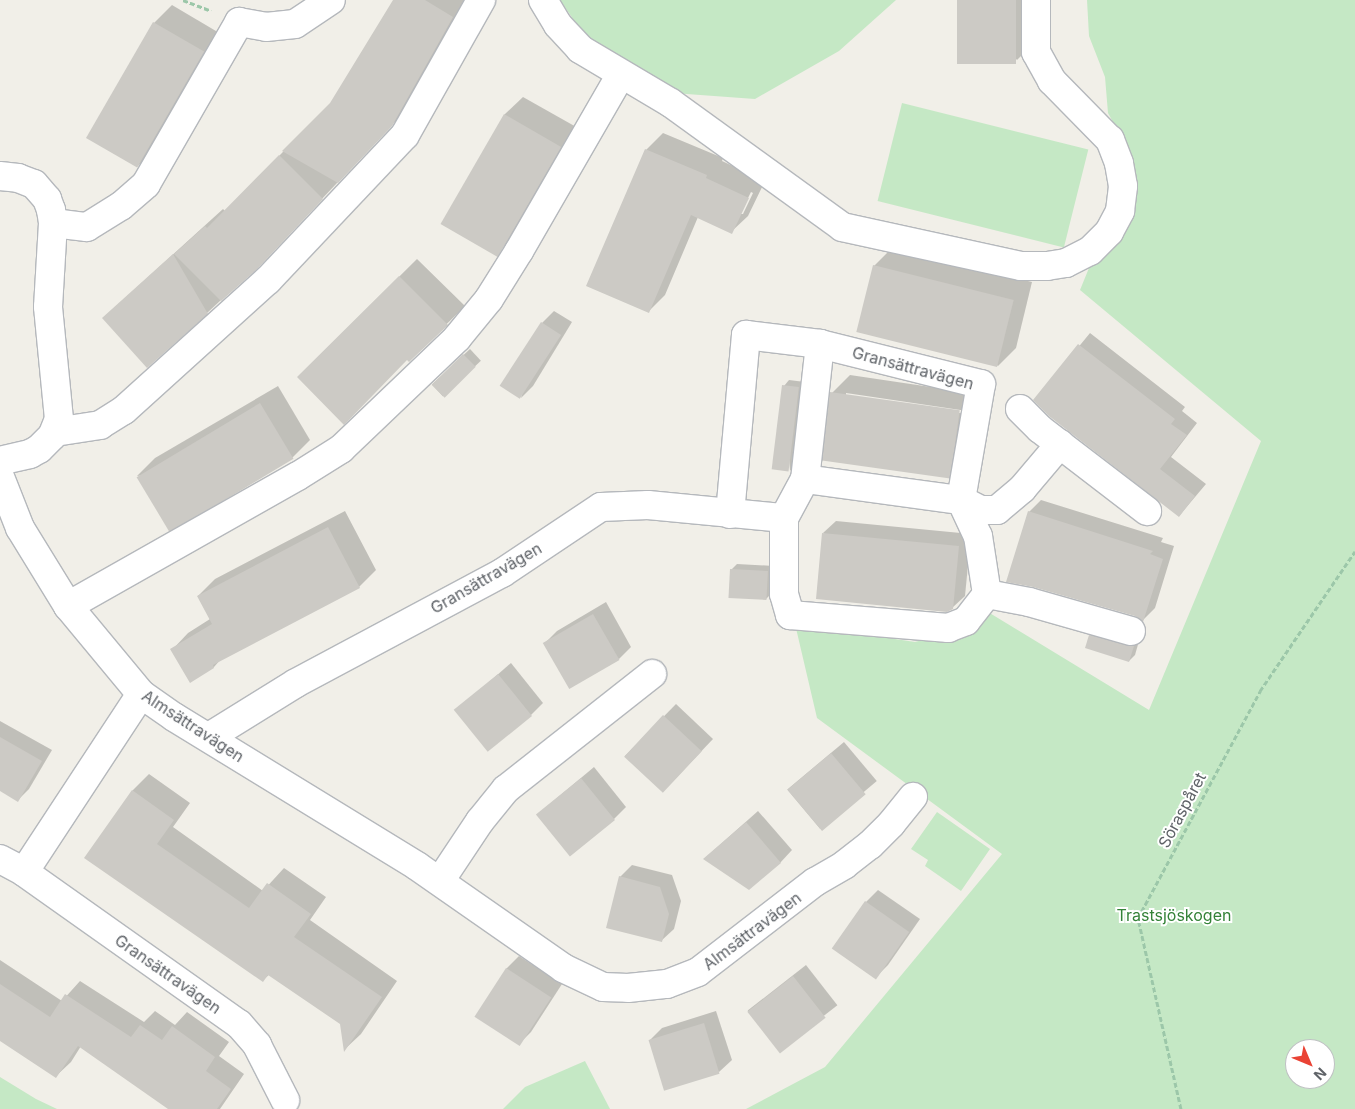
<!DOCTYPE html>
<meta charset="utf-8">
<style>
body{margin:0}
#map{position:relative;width:1355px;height:1109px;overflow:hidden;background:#f1efe8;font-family:Inter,sans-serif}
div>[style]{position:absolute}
.green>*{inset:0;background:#c5e8c5;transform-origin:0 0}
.shadow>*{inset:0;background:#0003;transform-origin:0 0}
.building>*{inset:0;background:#cccac5;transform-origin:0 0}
.path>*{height:3px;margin-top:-1.5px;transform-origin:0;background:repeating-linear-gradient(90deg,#9cc7a9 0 5px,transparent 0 7.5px)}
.roads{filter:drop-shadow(1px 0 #b5b8bc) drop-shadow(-1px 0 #b5b8bc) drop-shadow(0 1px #b5b8bc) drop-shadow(0 -1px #b5b8bc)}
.minor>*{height:28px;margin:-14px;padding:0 14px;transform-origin:14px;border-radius:14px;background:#fff}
span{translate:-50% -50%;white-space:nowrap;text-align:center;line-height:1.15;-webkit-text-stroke:4px #fff;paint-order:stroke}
.street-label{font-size:16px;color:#5f6368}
.park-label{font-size:16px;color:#348238}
.north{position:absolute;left:1285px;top:1039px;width:50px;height:50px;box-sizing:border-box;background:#fff;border:1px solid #bfc1c3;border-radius:50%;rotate:135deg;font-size:14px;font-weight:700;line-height:20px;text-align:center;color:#5f6368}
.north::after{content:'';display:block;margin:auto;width:18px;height:22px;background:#ea4335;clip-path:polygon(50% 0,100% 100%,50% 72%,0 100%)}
</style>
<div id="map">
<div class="green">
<i style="clip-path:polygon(560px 0,896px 0,839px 51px,755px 99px,673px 93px,588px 41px)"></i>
<i style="clip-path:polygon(evenodd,1087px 0,1355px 0,1355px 1109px,746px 1109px,825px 1067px,1002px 854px,817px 718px,795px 624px,915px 642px,960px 630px,988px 612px,1149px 710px,1261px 441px,1080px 290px,1089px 268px,1114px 248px,1128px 223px,1137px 197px,1130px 153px,1108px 113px,1105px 77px,1089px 36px,1087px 0,1295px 1049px,1325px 1049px,1325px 1079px,1295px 1079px,1295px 1049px)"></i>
<i style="left:902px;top:103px;width:192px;height:101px;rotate:14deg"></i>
<i style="clip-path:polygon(937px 812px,990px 849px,961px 891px,925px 866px,928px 860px,911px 849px)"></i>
<i style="clip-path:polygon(585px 1061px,610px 1109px,503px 1109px,525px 1087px)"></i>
<i style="clip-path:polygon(0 1077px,36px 1099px,57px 1109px,0 1109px)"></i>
</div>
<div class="shadow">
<i style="clip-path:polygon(395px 0,470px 0,410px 106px,264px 260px,207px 313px,103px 318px,223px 209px,225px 211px,331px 103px)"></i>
<i style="clip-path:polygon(959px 0,1027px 0,1028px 49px,1017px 60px)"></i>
<i style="clip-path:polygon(172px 5px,221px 34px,154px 149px,137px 167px,154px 23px)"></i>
<i style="clip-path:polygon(523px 97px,578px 128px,519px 231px,501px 249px,442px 224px,505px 114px)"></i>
<i style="clip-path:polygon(evenodd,663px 133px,723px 158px,722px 161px,765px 181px,748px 216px,731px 232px,698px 217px,665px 295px,648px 312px,646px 150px,663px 133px,751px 192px,753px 193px,743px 214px,740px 214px,751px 192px)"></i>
<i style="clip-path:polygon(892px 248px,1032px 282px,1016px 348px,998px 366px,874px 266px)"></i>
<i style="clip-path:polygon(417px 259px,465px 306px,410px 360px,408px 358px,298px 377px)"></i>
<i style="clip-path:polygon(554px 311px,572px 322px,533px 386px,521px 398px,542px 323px)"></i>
<i style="clip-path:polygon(1090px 333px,1185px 407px,1182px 411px,1197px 423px,1171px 457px,1206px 484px,1179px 516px,1035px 400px)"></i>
<i style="left:470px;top:349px;width:16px;height:52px;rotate:47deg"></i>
<i style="clip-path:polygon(evenodd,850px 375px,978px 394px,966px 460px,948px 478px,832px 393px,850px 375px,846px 393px,967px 411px,966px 414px,846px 396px,846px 393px)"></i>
<i style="clip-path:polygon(789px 380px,805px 382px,795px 465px,790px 471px,784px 386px)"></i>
<i style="clip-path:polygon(278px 386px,310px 440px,292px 458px,137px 476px,155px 458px)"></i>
<i style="clip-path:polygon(1041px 500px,1163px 538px,1161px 542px,1174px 546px,1155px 608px,1143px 620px,1029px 512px)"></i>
<i style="clip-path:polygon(345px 511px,376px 570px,359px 587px,221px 659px,214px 667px,190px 681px,172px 650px,188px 633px,210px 619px,198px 596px,215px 579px)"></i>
<i style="clip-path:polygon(836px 521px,971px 534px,965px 596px,952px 608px,823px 533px)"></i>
<i style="clip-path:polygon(737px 564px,774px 566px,772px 593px,766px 599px,731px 570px)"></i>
<i style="clip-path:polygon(606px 602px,631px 647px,619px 659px,545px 643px,557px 631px)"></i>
<i style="clip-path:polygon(1096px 630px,1139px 641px,1135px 655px,1129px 661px,1090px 636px)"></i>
<i style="clip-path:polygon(511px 663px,543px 703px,531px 715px,456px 711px)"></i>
<i style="clip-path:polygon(676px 704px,713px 739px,674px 780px,625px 756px)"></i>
<i style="clip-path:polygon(0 721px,52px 750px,29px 789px,18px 800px,0 790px)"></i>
<i style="left:844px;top:742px;width:51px;height:74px;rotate:50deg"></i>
<i style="clip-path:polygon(594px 767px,626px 807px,614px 819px,538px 814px)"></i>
<i style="clip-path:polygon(149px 774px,190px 803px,173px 827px,263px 891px,284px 868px,326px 897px,310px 920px,397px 981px,361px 1034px,345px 1049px,341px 1023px,270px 974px,263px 980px,86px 858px,133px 790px)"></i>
<i style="clip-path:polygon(758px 811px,792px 850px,780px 863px,705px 858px)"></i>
<i style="clip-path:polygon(632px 865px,672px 875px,681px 901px,674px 929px,661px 941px,620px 877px)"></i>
<i style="clip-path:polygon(878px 890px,920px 919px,888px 965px,875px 978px,866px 902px)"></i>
<i style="clip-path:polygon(519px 956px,562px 984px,531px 1032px,519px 1044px,506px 969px)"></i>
<i style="clip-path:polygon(0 960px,62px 1001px,80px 981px,144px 1022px,155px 1011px,175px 1025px,187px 1012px,229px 1042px,219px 1056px,244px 1074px,220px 1109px,170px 1109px,81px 1046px,71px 1062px,56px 1076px,0 1039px)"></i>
<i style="left:806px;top:965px;width:51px;height:74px;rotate:52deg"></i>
<i style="clip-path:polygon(716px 1011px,732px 1060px,719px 1072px,650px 1040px,662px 1028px)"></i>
</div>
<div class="building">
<i style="clip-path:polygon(393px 0,425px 0,453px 17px,392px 126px,338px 183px,282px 151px,330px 103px)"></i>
<i style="left:957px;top:0;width:59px;height:64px"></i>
<i style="left:153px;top:22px;width:59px;height:134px;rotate:30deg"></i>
<i style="left:504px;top:114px;width:66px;height:127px;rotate:30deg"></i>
<i style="clip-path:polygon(645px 149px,707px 175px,706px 178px,749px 198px,732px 234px,691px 215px,649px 313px,586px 286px)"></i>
<i style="clip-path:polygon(279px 155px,323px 199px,257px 269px,221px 301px,174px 254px,205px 226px,207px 228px)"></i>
<i style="clip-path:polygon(173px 254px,208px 314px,147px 368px,102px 318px)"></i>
<i style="left:873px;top:265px;width:145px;height:69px;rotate:14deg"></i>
<i style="clip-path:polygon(399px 276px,448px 325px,409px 362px,407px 360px,344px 425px,297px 377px)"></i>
<i style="left:541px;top:322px;width:24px;height:76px;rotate:33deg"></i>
<i style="clip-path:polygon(1078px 344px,1175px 419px,1171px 424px,1187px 435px,1160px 469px,1195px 496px,1179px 517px,1049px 416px,1033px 400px)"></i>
<i style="left:463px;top:354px;width:18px;height:44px;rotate:45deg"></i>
<i style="left:782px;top:385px;width:17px;height:85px;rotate:7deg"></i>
<i style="left:830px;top:392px;width:131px;height:69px;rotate:8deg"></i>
<i style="left:260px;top:403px;width:65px;height:144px;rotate:59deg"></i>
<i style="clip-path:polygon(1028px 511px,1153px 551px,1150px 554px,1163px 559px,1143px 622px,1135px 616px,1033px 587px,1006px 582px)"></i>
<i style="clip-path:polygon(328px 527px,360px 588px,213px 665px,214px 668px,190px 683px,170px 649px,212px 624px,197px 596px)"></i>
<i style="clip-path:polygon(822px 533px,959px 546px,953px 609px,947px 612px,816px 599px)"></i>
<i style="left:730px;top:569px;width:38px;height:29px;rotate:3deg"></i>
<i style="left:593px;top:614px;width:53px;height:58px;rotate:60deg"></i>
<i style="clip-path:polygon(1089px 635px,1134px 646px,1129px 662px,1085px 648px)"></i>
<i style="left:498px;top:674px;width:54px;height:57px;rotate:51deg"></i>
<i style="left:663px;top:715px;width:53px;height:57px;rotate:43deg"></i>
<i style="clip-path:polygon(0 737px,42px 761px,18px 802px,0 791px)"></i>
<i style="left:831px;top:753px;width:54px;height:57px;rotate:50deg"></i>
<i style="left:581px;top:778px;width:54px;height:58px;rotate:51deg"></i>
<i style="clip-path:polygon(132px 790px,174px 820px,157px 844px,249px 908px,267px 883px,311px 914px,294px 937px,382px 997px,344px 1052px,340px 1024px,268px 975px,263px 982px,84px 858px)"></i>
<i style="clip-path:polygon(746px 822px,781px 863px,749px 890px,703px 859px)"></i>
<i style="clip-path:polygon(619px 876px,660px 887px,669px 914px,662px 942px,606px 928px)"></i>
<i style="left:865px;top:901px;width:54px;height:58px;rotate:35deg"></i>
<i style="left:506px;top:968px;width:54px;height:58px;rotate:33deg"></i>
<i style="left:793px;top:976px;width:53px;height:58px;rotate:52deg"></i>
<i style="clip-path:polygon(0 984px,50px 1017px,65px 994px,131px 1037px,140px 1025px,162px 1040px,172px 1026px,215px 1057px,206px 1071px,231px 1089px,217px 1109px,168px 1109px,78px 1046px,56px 1078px,0 1041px)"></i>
<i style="left:704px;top:1023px;width:53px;height:58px;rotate:73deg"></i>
</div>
<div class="path">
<i style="left:183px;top:0;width:30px;rotate:21deg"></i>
<i style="left:1181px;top:1109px;width:196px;rotate:-102.7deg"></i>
<i style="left:1138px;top:918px;width:258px;rotate:-61.7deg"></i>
<i style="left:1260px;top:691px;width:169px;rotate:-55.8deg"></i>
</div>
<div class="roads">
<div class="minor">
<i style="left:543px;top:0;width:29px;rotate:59deg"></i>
<i style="left:558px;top:25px;width:33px;rotate:47deg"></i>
<i style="left:580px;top:49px;width:106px;rotate:30.7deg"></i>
<i style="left:671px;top:103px;width:211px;rotate:35.9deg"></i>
<i style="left:842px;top:227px;width:183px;rotate:12.3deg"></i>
<i style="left:1021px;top:266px;width:26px"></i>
<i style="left:1047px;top:266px;width:19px;rotate:-9deg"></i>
<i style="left:1066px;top:263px;width:27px;rotate:-27deg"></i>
<i style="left:1090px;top:251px;width:27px;rotate:-45deg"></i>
<i style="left:1109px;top:232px;width:24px;rotate:-62deg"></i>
<i style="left:1120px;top:211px;width:25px;rotate:-83deg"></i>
<i style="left:1123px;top:186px;width:23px;rotate:-100deg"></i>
<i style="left:1119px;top:163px;width:25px;rotate:-111deg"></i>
<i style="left:1110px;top:140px;width:83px;rotate:-134.5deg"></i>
<i style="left:1052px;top:81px;width:33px;rotate:-119deg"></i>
<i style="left:1036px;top:52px;width:52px;rotate:-90deg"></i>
<i style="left:0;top:176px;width:18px;rotate:6deg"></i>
<i style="left:18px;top:178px;width:17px;rotate:21deg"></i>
<i style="left:34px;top:184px;width:20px;rotate:49deg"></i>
<i style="left:47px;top:199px;width:12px;rotate:70deg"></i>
<i style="left:51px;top:210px;width:13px;rotate:81deg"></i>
<i style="left:53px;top:223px;width:84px;rotate:93.4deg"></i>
<i style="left:48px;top:307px;width:113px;rotate:84.4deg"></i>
<i style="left:59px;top:419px;width:18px;rotate:112deg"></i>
<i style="left:52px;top:436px;width:18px;rotate:135deg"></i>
<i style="left:39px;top:449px;width:10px;rotate:151deg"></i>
<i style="left:30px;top:454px;width:31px;rotate:167deg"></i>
<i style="left:53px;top:223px;width:34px;rotate:7deg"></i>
<i style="left:87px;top:227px;width:40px;rotate:-32deg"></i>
<i style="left:121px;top:206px;width:33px;rotate:-41deg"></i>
<i style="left:146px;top:184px;width:187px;rotate:-60.1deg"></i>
<i style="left:239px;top:22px;width:27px;rotate:10deg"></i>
<i style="left:266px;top:27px;width:29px;rotate:-6deg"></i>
<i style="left:295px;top:24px;width:43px;rotate:-33.7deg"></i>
<i style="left:820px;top:344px;width:136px;rotate:96.3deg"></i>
<i style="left:805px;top:479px;width:44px;rotate:118.3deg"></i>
<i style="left:784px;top:518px;width:76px;rotate:90deg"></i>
<i style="left:784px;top:594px;width:22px;rotate:74deg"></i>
<i style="left:790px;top:615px;width:159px;rotate:4.7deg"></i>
<i style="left:948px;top:628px;width:19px;rotate:-21deg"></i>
<i style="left:966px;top:621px;width:34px;rotate:-52deg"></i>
<i style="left:987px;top:594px;width:43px;rotate:10.8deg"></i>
<i style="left:1029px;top:602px;width:106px;rotate:15.9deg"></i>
<i style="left:1020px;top:409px;width:28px;rotate:45deg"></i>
<i style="left:1040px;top:429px;width:135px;rotate:37.5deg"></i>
<i style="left:55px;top:432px;width:46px;rotate:-8.8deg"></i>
<i style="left:100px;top:425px;width:28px;rotate:-32deg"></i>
<i style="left:124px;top:410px;width:194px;rotate:-42.1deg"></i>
<i style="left:268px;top:280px;width:199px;rotate:-46.6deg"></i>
<i style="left:405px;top:135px;width:155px;rotate:-60.6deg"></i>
<i style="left:0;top:477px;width:55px;rotate:68.6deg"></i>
<i style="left:20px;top:528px;width:92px;rotate:58.4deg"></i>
<i style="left:68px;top:606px;width:114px;rotate:50.3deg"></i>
<i style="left:141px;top:694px;width:40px;rotate:34.9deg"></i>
<i style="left:174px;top:717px;width:285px;rotate:31.5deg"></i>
<i style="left:417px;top:866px;width:178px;rotate:34.9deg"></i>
<i style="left:563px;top:968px;width:44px;rotate:25.4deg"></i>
<i style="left:603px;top:987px;width:25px;rotate:2deg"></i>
<i style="left:628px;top:988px;width:39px;rotate:-6deg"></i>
<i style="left:667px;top:984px;width:33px;rotate:-21deg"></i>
<i style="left:698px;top:972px;width:148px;rotate:-37.6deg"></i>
<i style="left:815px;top:882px;width:34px;rotate:-30deg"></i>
<i style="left:844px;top:865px;width:33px;rotate:-38deg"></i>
<i style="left:870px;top:845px;width:30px;rotate:-45deg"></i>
<i style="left:891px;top:824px;width:35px;rotate:-51deg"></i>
<i style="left:805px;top:479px;width:157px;rotate:7.7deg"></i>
<i style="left:961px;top:500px;width:22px;rotate:27deg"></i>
<i style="left:981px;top:510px;width:16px"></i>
<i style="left:997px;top:510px;width:33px;rotate:-40deg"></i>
<i style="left:1022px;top:489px;width:59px;rotate:-49.8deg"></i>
<i style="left:730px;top:514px;width:180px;rotate:-84.9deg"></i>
<i style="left:746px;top:335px;width:75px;rotate:6.9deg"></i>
<i style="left:820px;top:344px;width:166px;rotate:14deg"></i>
<i style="left:981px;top:384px;width:118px;rotate:99.8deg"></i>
<i style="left:961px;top:500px;width:40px;rotate:65deg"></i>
<i style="left:978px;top:536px;width:59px;rotate:81.2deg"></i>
<i style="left:68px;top:606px;width:264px;rotate:-29.5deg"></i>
<i style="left:298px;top:476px;width:51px;rotate:-32.1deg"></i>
<i style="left:341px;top:449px;width:161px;rotate:-43.7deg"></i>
<i style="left:457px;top:338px;width:50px;rotate:-50.6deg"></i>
<i style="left:489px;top:299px;width:57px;rotate:-58deg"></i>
<i style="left:519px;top:251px;width:204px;rotate:-60deg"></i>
<i style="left:141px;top:694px;width:213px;rotate:123.3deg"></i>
<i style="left:24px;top:872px;width:263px;rotate:35.3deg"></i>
<i style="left:239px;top:1024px;width:28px;rotate:49deg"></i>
<i style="left:257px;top:1045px;width:62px;rotate:63deg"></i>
<i style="left:209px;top:737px;width:102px;rotate:-31.8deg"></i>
<i style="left:296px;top:683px;width:234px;rotate:-28.1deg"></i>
<i style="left:502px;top:573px;width:119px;rotate:-33.7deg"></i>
<i style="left:601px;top:507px;width:47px;rotate:-2.4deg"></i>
<i style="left:648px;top:505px;width:137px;rotate:5.5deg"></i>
<i style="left:0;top:859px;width:27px;rotate:28deg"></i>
<i style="left:440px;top:881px;width:72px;rotate:-56.3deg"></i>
<i style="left:480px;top:821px;width:41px;rotate:-50.9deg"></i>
<i style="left:506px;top:789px;width:186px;rotate:-38.2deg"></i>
</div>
</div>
<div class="street-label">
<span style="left:913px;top:368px;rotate:15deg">Gransättravägen</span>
<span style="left:486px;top:578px;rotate:-30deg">Gransättravägen</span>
<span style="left:193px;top:726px;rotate:33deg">Almsättravägen</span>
<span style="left:1182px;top:810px;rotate:-62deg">Söraspåret</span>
<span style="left:752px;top:931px;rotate:-37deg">Almsättravägen</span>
<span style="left:168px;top:974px;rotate:35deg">Gransättravägen</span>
</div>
<div class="park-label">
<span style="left:1174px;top:915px">Trastsjöskogen</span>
</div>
<div class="north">N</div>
</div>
